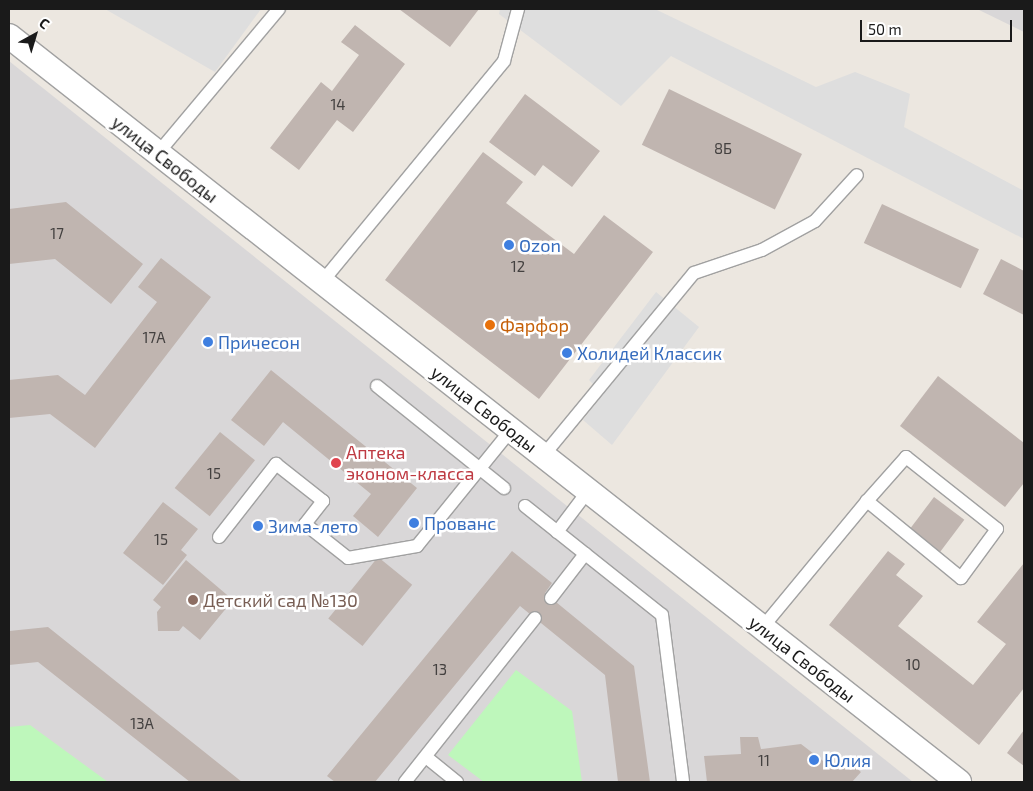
<!DOCTYPE html>
<meta charset="utf-8">
<style>
body{margin:0}
#map{position:relative;width:1033px;height:791px;overflow:hidden;background:#ece7e0;font-family:"Exo 2",sans-serif}
div>[style]{position:absolute}
.residential>*{inset:0;background:#d9d7d8}
.park>*{inset:0;background:#bef7bb}
.parking>*{inset:0;background:#dedede}
.building>*{inset:0;background:#c0b5b0;transform-origin:0 0}
.roads{filter:drop-shadow(1px 0 #a1a1a1) drop-shadow(-1px 0 #a1a1a1) drop-shadow(0 1px #a1a1a1) drop-shadow(0 -1px #a1a1a1)}
.lane>*{height:12px;margin:-6px;padding:0 6px;transform-origin:6px;border-radius:6px;background:#fff}
.street>*{height:24px;margin:-12px;padding:0 12px;transform-origin:12px;border-radius:12px;background:#fff}
.dots>*{width:14px;height:14px;translate:-50% -50%;box-sizing:border-box;border:2px solid #fff;border-radius:50%}
span{translate:-50% -50%;white-space:nowrap;text-align:center;line-height:1.15;-webkit-text-stroke:5px #fff;paint-order:stroke}
.number-label{font-size:15px;color:#444140}
.number-label span{-webkit-text-stroke-width:0}
.street-label{font-size:18px;color:#1a1a1a}
.shop-label{font-size:18px;color:#366cbe}
.left{translate:0 -50%;text-align:left}
.food-label{font-size:18px;color:#c56008}
.health-label{font-size:18px;color:#be3a42}
.education-label{font-size:18px;color:#785e54}
.frame{position:absolute;inset:0;border:10px solid #1a1a1a;pointer-events:none}
.north{position:absolute;left:10px;top:10px;width:50px;height:50px;-webkit-text-stroke:4px #fff;paint-order:stroke;rotate:39deg;font-size:14px;font-weight:700;line-height:20px;text-align:center;color:#1a1a1a}
.north::after{content:'';display:block;margin:auto;width:18px;height:22px;background:#1a1a1a;clip-path:polygon(50% 0,100% 100%,50% 72%,0 100%)}
.scale{position:absolute;left:860px;top:20px;width:152px;height:22px;box-sizing:border-box;border:2px solid #1a1a1a;border-top:0;padding-left:6px;font-size:15px;line-height:18px;white-space:nowrap;color:#1a1a1a;-webkit-text-stroke:4px #fff;paint-order:stroke}
</style>
<div id="map">
<div class="residential">
<i style="clip-path:polygon(977px 9px,1024px 9px,1024px 32px)"></i>
<i style="clip-path:polygon(9px 61px,913px 782px,9px 782px)"></i>
</div>
<div class="park">
<i style="clip-path:polygon(516px 670px,572px 711px,582px 782px,484px 782px,448px 755px)"></i>
<i style="clip-path:polygon(30px 725px,108px 782px,9px 782px,9px 727px)"></i>
</div>
<div class="parking">
<i style="clip-path:polygon(105px 9px,261px 9px,215px 72px)"></i>
<i style="clip-path:polygon(500px 9px,655px 9px,816px 87px,855px 72px,910px 94px,904px 127px,1024px 191px,1024px 239px,671px 56px,621px 106px,499px 14px)"></i>
<i style="clip-path:polygon(656px 292px,699px 327px,612px 445px,583px 420px,603px 394px,589px 380px)"></i>
</div>
<div class="building">
<i style="clip-path:polygon(399px 9px,479px 9px,450px 47px)"></i>
<i style="clip-path:polygon(355px 25px,405px 64px,353px 132px,337px 120px,299px 170px,270px 148px,321px 82px,332px 91px,359px 55px,341px 42px)"></i>
<i style="left:669px;top:89px;width:148px;height:62px;rotate:26deg"></i>
<i style="clip-path:polygon(525px 94px,600px 151px,572px 187px,543px 165px,535px 176px,489px 142px)"></i>
<i style="clip-path:polygon(483px 152px,523px 182px,506px 203px,574px 254px,604px 215px,653px 252px,539px 399px,385px 280px)"></i>
<i style="clip-path:polygon(66px 202px,143px 264px,111px 304px,55px 259px,9px 264px,9px 209px)"></i>
<i style="left:882px;top:204px;width:107px;height:43px;rotate:25deg"></i>
<i style="clip-path:polygon(161px 258px,211px 297px,95px 448px,50px 414px,9px 418px,9px 380px,58px 375px,85px 395px,157px 302px,138px 287px)"></i>
<i style="clip-path:polygon(1001px 259px,1024px 271px,1024px 315px,983px 294px)"></i>
<i style="clip-path:polygon(271px 370px,417px 488px,378px 537px,353px 516px,371px 494px,283px 422px,264px 446px,231px 420px)"></i>
<i style="clip-path:polygon(938px 376px,1024px 443px,1024px 483px,1005px 507px,900px 426px)"></i>
<i style="left:220px;top:432px;width:45px;height:72px;rotate:39deg"></i>
<i style="left:934px;top:497px;width:38px;height:41px;rotate:37deg"></i>
<i style="clip-path:polygon(163px 502px,198px 529px,181px 550px,187px 555px,163px 585px,123px 553px)"></i>
<i style="clip-path:polygon(512px 551px,552px 583px,545px 593px,634px 666px,650px 782px,618px 782px,605px 675px,520px 606px,375px 782px,335px 782px,327px 776px)"></i>
<i style="clip-path:polygon(888px 551px,905px 564px,896px 575px,923px 596px,898px 626px,973px 685px,1006px 644px,977px 622px,1024px 563px,1024px 688px,979px 745px,829px 625px)"></i>
<i style="left:378px;top:557px;width:44px;height:79px;rotate:39deg"></i>
<i style="clip-path:polygon(186px 560px,233px 600px,200px 640px,183px 626px,179px 631px,158px 631px,157px 612px,161px 607px,153px 600px)"></i>
<i style="clip-path:polygon(48px 627px,242px 782px,190px 782px,38px 662px,9px 665px,9px 631px)"></i>
<i style="clip-path:polygon(1024px 730px,1024px 766px,1007px 753px)"></i>
<i style="clip-path:polygon(740px 737px,758px 737px,761px 749px,801px 744px,831px 767px,842px 756px,861px 772px,852px 782px,707px 782px,704px 756px,741px 754px)"></i>
</div>
<div class="roads">
<div class="lane">
<i style="left:158px;top:153px;width:188px;rotate:-50deg"></i>
<i style="left:322px;top:282px;width:286px;rotate:-50.5deg"></i>
<i style="left:504px;top:61px;width:54px;rotate:-74.9deg"></i>
<i style="left:377px;top:386px;width:163px;rotate:38.8deg"></i>
<i style="left:543px;top:456px;width:237px;rotate:-50.5deg"></i>
<i style="left:694px;top:273px;width:72px;rotate:-18.7deg"></i>
<i style="left:762px;top:250px;width:60px;rotate:-28.7deg"></i>
<i style="left:815px;top:221px;width:62px;rotate:-47.6deg"></i>
<i style="left:525px;top:506px;width:175px;rotate:38.5deg"></i>
<i style="left:662px;top:615px;width:168px;rotate:82.8deg"></i>
<i style="left:557px;top:532px;width:51px;rotate:-52.9deg"></i>
<i style="left:219px;top:537px;width:93px;rotate:-52deg"></i>
<i style="left:276px;top:464px;width:60px;rotate:38.2deg"></i>
<i style="left:323px;top:501px;width:29px;rotate:128deg"></i>
<i style="left:305px;top:524px;width:55px;rotate:38.3deg"></i>
<i style="left:348px;top:558px;width:70px;rotate:-9.9deg"></i>
<i style="left:417px;top:546px;width:149px;rotate:-51deg"></i>
<i style="left:551px;top:598px;width:56px;rotate:-52.3deg"></i>
<i style="left:762px;top:628px;width:165px;rotate:-50.4deg"></i>
<i style="left:867px;top:501px;width:59px;rotate:-48.4deg"></i>
<i style="left:906px;top:457px;width:116px;rotate:38.4deg"></i>
<i style="left:997px;top:529px;width:61px;rotate:126.3deg"></i>
<i style="left:961px;top:578px;width:122px;rotate:-140.7deg"></i>
<i style="left:426px;top:757px;width:40px;rotate:39deg"></i>
<i style="left:405px;top:782px;width:209px;rotate:-51.6deg"></i>
</div>
<div class="street">
<i style="left:9px;top:36px;width:1208px;rotate:38.14deg"></i>
</div>
</div>
<div class="dots">
<i style="left:509px;top:245px;background:#3f7fe0"></i>
<i style="left:490px;top:325px;background:#e8710a"></i>
<i style="left:208px;top:342px;background:#3f7fe0"></i>
<i style="left:567px;top:353px;background:#3f7fe0"></i>
<i style="left:336px;top:463px;background:#e0444e"></i>
<i style="left:414px;top:523px;background:#3f7fe0"></i>
<i style="left:258px;top:526px;background:#3f7fe0"></i>
<i style="left:193px;top:600px;background:#8d6e63"></i>
<i style="left:814px;top:760px;background:#3f7fe0"></i>
</div>
<div class="number-label">
<span style="left:338px;top:105px">14</span>
<span style="left:723px;top:149px">8Б</span>
<span style="left:57px;top:234px">17</span>
<span style="left:518px;top:267px">12</span>
<span style="left:154px;top:338px">17А</span>
<span style="left:214px;top:474px">15</span>
<span style="left:161px;top:540px">15</span>
<span style="left:913px;top:665px">10</span>
<span style="left:440px;top:670px">13</span>
<span style="left:142px;top:724px">13А</span>
<span style="left:764px;top:761px">11</span>
</div>
<div class="street-label">
<span style="left:165px;top:159px;rotate:38deg">улица Свободы</span>
<span style="left:484px;top:409px;rotate:38deg">улица Свободы</span>
<span style="left:802px;top:659px;rotate:38deg">улица Свободы</span>
</div>
<div class="shop-label">
<span class="left" style="left:519px;top:245px">Ozon</span>
<span class="left" style="left:218px;top:342px">Причесон</span>
<span class="left" style="left:577px;top:353px">Холидей Классик</span>
<span class="left" style="left:424px;top:523px">Прованс</span>
<span class="left" style="left:268px;top:526px">Зима-лето</span>
<span class="left" style="left:824px;top:760px">Юлия</span>
</div>
<div class="food-label">
<span class="left" style="left:500px;top:325px">Фарфор</span>
</div>
<div class="health-label">
<span class="left" style="left:346px;top:463px">Аптека<br>эконом-класса</span>
</div>
<div class="education-label">
<span class="left" style="left:203px;top:600px">Детский сад №130</span>
</div>
<div class="frame"></div>
<div class="north">С</div>
<div class="scale">50 m</div>
</div>
